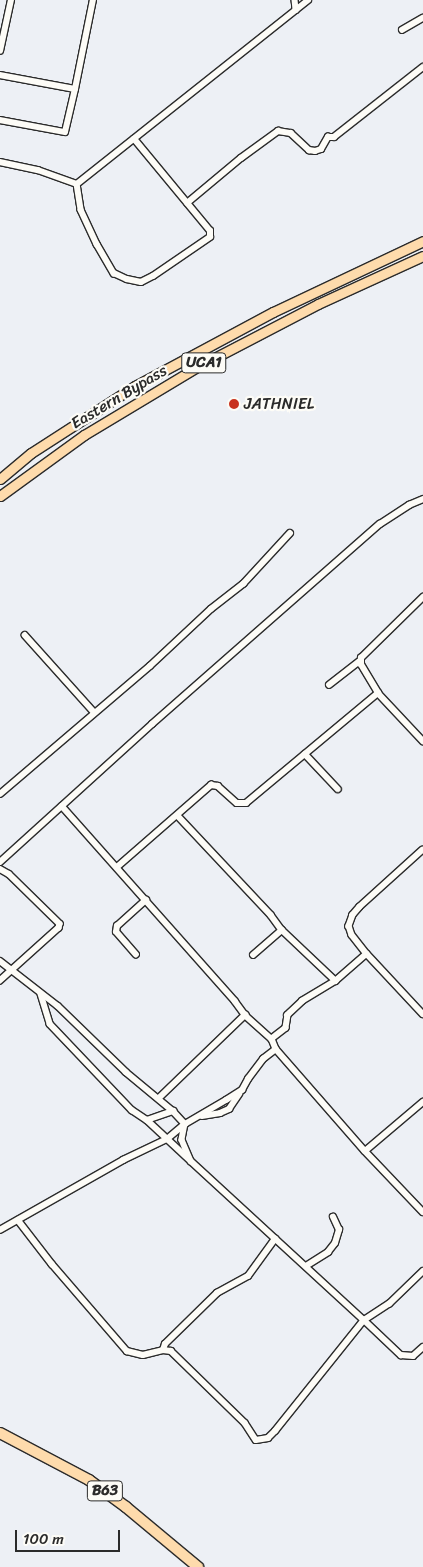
<!DOCTYPE html>
<style>
body{margin:0}
#map{position:relative;width:423px;height:1567px;overflow:hidden;background:#edf0f5;font-family:Sriracha,sans-serif}
div>[style]{position:absolute}
.roads{filter:drop-shadow(1px 0 #2b2b2b) drop-shadow(-1px 0 #2b2b2b) drop-shadow(0 1px #2b2b2b) drop-shadow(0 -1px #2b2b2b)}
.street>*{height:5.5px;margin:-2.75px;padding:0 2.75px;transform-origin:2.75px;border-radius:2.75px;background:#fdfcf7}
.primary>*{height:9px;margin:-4.5px;padding:0 4.5px;transform-origin:4.5px;border-radius:4.5px;background:#fedbac}
.highway>*{height:10px;margin:-5px;padding:0 5px;transform-origin:5px;border-radius:5px;background:#fedbac}
.dots>*{width:14px;height:14px;translate:-50% -50%;box-sizing:border-box;border:2px solid #fdfcf7;border-radius:50%}
span{translate:-50% -50%;white-space:nowrap;text-align:center;line-height:1.15;-webkit-text-stroke:4.5px #fdfcf7;paint-order:stroke}
.shield-label span{padding:1px 4px;background:#fdfcf7;border:1px solid;border-radius:4px;-webkit-text-stroke-width:0}
.shield-label{font-size:15px;color:#2b2b2b;font-weight:700}
.street-label{font-size:16px;color:#2b2b2b}
.poi-label{font-size:16px;color:#2b2b2b}
.left{translate:0 -50%;text-align:left}
.scale{position:absolute;left:15px;top:1530px;width:105px;height:22px;box-sizing:border-box;border:2px solid #2b2b2b;border-top:0;padding-left:6px;font-size:15px;line-height:18px;white-space:nowrap;color:#2b2b2b;-webkit-text-stroke:4px #fdfcf7;paint-order:stroke}
</style>
<div id="map">
<div class="roads">
<div class="street">
<i style="left:295px;top:0;width:10px;rotate:84deg"></i>
<i style="left:402px;top:30px;width:24px;rotate:-30deg"></i>
<i style="left:0;top:51px;width:52px;rotate:-77.8deg"></i>
<i style="left:0;top:75px;width:76px;rotate:10.6deg"></i>
<i style="left:75px;top:89px;width:91px;rotate:-78.6deg"></i>
<i style="left:0;top:120px;width:66px;rotate:10.5deg"></i>
<i style="left:65px;top:132px;width:44px;rotate:-76.9deg"></i>
<i style="left:0;top:162px;width:39px;rotate:12deg"></i>
<i style="left:38px;top:170px;width:41px;rotate:19.7deg"></i>
<i style="left:77px;top:184px;width:26px;rotate:81deg"></i>
<i style="left:81px;top:210px;width:38px;rotate:65deg"></i>
<i style="left:97px;top:244px;width:34px;rotate:60deg"></i>
<i style="left:114px;top:273px;width:14px;rotate:25deg"></i>
<i style="left:127px;top:279px;width:14px;rotate:12deg"></i>
<i style="left:141px;top:282px;width:13px;rotate:-27deg"></i>
<i style="left:153px;top:276px;width:69px;rotate:-34.4deg"></i>
<i style="left:210px;top:237px;width:6px;rotate:-90deg"></i>
<i style="left:210px;top:231px;width:119px;rotate:-129.6deg"></i>
<i style="left:77px;top:184px;width:295px;rotate:-38.5deg"></i>
<i style="left:187px;top:203px;width:70px;rotate:-39.8deg"></i>
<i style="left:241px;top:158px;width:46px;rotate:-36.1deg"></i>
<i style="left:278px;top:131px;width:13px;rotate:9deg"></i>
<i style="left:291px;top:133px;width:25px;rotate:43deg"></i>
<i style="left:309px;top:150px;width:6px;rotate:9deg"></i>
<i style="left:315px;top:151px;width:6px;rotate:-18deg"></i>
<i style="left:321px;top:149px;width:14px;rotate:-60deg"></i>
<i style="left:328px;top:137px;width:6px"></i>
<i style="left:334px;top:137px;width:113px;rotate:-38.2deg"></i>
<i style="left:25px;top:635px;width:103px;rotate:48.1deg"></i>
<i style="left:329px;top:685px;width:39px;rotate:-38deg"></i>
<i style="left:378px;top:693px;width:33px;rotate:-121deg"></i>
<i style="left:361px;top:665px;width:7px;rotate:-90deg"></i>
<i style="left:361px;top:658px;width:87px;rotate:-44.5deg"></i>
<i style="left:305px;top:754px;width:48px;rotate:46.7deg"></i>
<i style="left:0;top:794px;width:197px;rotate:-40.5deg"></i>
<i style="left:150px;top:666px;width:83px;rotate:-43.1deg"></i>
<i style="left:211px;top:609px;width:41px;rotate:-38deg"></i>
<i style="left:243px;top:584px;width:69px;rotate:-47.3deg"></i>
<i style="left:62px;top:806px;width:261px;rotate:48.4deg"></i>
<i style="left:235px;top:1001px;width:17px;rotate:54deg"></i>
<i style="left:245px;top:1015px;width:36px;rotate:42deg"></i>
<i style="left:178px;top:816px;width:136px;rotate:46.8deg"></i>
<i style="left:271px;top:915px;width:19px;rotate:54deg"></i>
<i style="left:282px;top:930px;width:74px;rotate:43.4deg"></i>
<i style="left:423px;top:850px;width:85px;rotate:137.9deg"></i>
<i style="left:360px;top:907px;width:11px;rotate:131deg"></i>
<i style="left:353px;top:915px;width:12px;rotate:110deg"></i>
<i style="left:349px;top:926px;width:9px;rotate:72deg"></i>
<i style="left:352px;top:935px;width:24px;rotate:52deg"></i>
<i style="left:367px;top:954px;width:82px;rotate:47deg"></i>
<i style="left:0;top:862px;width:205px;rotate:-42.2deg"></i>
<i style="left:152px;top:724px;width:303px;rotate:-41.3deg"></i>
<i style="left:380px;top:524px;width:35px;rotate:-33deg"></i>
<i style="left:409px;top:505px;width:15px;rotate:-23deg"></i>
<i style="left:117px;top:867px;width:125px;rotate:-41.1deg"></i>
<i style="left:211px;top:785px;width:7px;rotate:8deg"></i>
<i style="left:218px;top:786px;width:25px;rotate:42deg"></i>
<i style="left:237px;top:803px;width:9px"></i>
<i style="left:246px;top:803px;width:172px;rotate:-39.8deg"></i>
<i style="left:378px;top:693px;width:66px;rotate:46.8deg"></i>
<i style="left:0;top:869px;width:10px;rotate:29deg"></i>
<i style="left:9px;top:874px;width:71px;rotate:44.4deg"></i>
<i style="left:60px;top:924px;width:4px;rotate:104deg"></i>
<i style="left:59px;top:928px;width:79px;rotate:138.1deg"></i>
<i style="left:367px;top:954px;width:41px;rotate:138.9deg"></i>
<i style="left:336px;top:981px;width:39px;rotate:149deg"></i>
<i style="left:303px;top:1001px;width:21px;rotate:137deg"></i>
<i style="left:288px;top:1015px;width:13px;rotate:99deg"></i>
<i style="left:286px;top:1028px;width:18px;rotate:142deg"></i>
<i style="left:272px;top:1039px;width:11px;rotate:68deg"></i>
<i style="left:276px;top:1049px;width:135px;rotate:48.9deg"></i>
<i style="left:365px;top:1151px;width:84px;rotate:46.4deg"></i>
<i style="left:136px;top:955px;width:30px;rotate:-131deg"></i>
<i style="left:116px;top:932px;width:6px;rotate:-81deg"></i>
<i style="left:117px;top:926px;width:39px;rotate:-42deg"></i>
<i style="left:253px;top:955px;width:38px;rotate:-41deg"></i>
<i style="left:0;top:961px;width:73px;rotate:37.8deg"></i>
<i style="left:58px;top:1006px;width:95px;rotate:44.1deg"></i>
<i style="left:126px;top:1072px;width:61px;rotate:39.7deg"></i>
<i style="left:173px;top:1111px;width:18px;rotate:47deg"></i>
<i style="left:185px;top:1124px;width:16px;rotate:101deg"></i>
<i style="left:182px;top:1140px;width:23px;rotate:67deg"></i>
<i style="left:191px;top:1161px;width:235px;rotate:42.6deg"></i>
<i style="left:364px;top:1320px;width:30px;rotate:-33deg"></i>
<i style="left:389px;top:1304px;width:47px;rotate:-44.1deg"></i>
<i style="left:41px;top:994px;width:31px;rotate:73deg"></i>
<i style="left:50px;top:1024px;width:119px;rotate:46.4deg"></i>
<i style="left:132px;top:1110px;width:18px;rotate:34deg"></i>
<i style="left:147px;top:1120px;width:28px;rotate:-19deg"></i>
<i style="left:159px;top:1098px;width:120px;rotate:-44deg"></i>
<i style="left:202px;top:1116px;width:18px;rotate:-9deg"></i>
<i style="left:220px;top:1113px;width:10px;rotate:-24deg"></i>
<i style="left:229px;top:1109px;width:18px;rotate:-56deg"></i>
<i style="left:147px;top:1120px;width:57px;rotate:42.9deg"></i>
<i style="left:365px;top:1151px;width:76px;rotate:-40.2deg"></i>
<i style="left:18px;top:1220px;width:56px;rotate:52.3deg"></i>
<i style="left:52px;top:1264px;width:115px;rotate:49.2deg"></i>
<i style="left:127px;top:1351px;width:16px;rotate:14deg"></i>
<i style="left:143px;top:1355px;width:21px;rotate:-14deg"></i>
<i style="left:163px;top:1350px;width:8px;rotate:7deg"></i>
<i style="left:171px;top:1351px;width:103px;rotate:44.2deg"></i>
<i style="left:245px;top:1423px;width:20px;rotate:57deg"></i>
<i style="left:256px;top:1440px;width:12px;rotate:-9deg"></i>
<i style="left:268px;top:1438px;width:10px;rotate:-45deg"></i>
<i style="left:275px;top:1431px;width:142px;rotate:-51.3deg"></i>
<i style="left:364px;top:1320px;width:51px;rotate:43.4deg"></i>
<i style="left:401px;top:1355px;width:12px;rotate:5deg"></i>
<i style="left:413px;top:1356px;width:13px;rotate:-42deg"></i>
<i style="left:0;top:1230px;width:142px;rotate:-29.6deg"></i>
<i style="left:123px;top:1160px;width:49px;rotate:-25.5deg"></i>
<i style="left:167px;top:1139px;width:23px;rotate:-40deg"></i>
<i style="left:185px;top:1124px;width:48px;rotate:-30.3deg"></i>
<i style="left:226px;top:1100px;width:19px;rotate:-32deg"></i>
<i style="left:242px;top:1090px;width:13px;rotate:-61deg"></i>
<i style="left:248px;top:1079px;width:25px;rotate:-53deg"></i>
<i style="left:263px;top:1059px;width:16px;rotate:-38deg"></i>
<i style="left:306px;top:1266px;width:26px;rotate:-32deg"></i>
<i style="left:328px;top:1252px;width:11px;rotate:-52deg"></i>
<i style="left:335px;top:1243px;width:14px;rotate:-73deg"></i>
<i style="left:339px;top:1230px;width:14px;rotate:-115deg"></i>
<i style="left:163px;top:1350px;width:6px;rotate:-72deg"></i>
<i style="left:165px;top:1344px;width:73px;rotate:-44.4deg"></i>
<i style="left:217px;top:1293px;width:35px;rotate:-29deg"></i>
<i style="left:248px;top:1276px;width:46px;rotate:-53.9deg"></i>
</div>
<div class="primary">
<i style="left:0;top:479px;width:40px;rotate:-40deg"></i>
<i style="left:31px;top:453px;width:124px;rotate:-32.8deg"></i>
<i style="left:135px;top:386px;width:157px;rotate:-28.2deg"></i>
<i style="left:273px;top:312px;width:166px;rotate:-25.3deg"></i>
<i style="left:0;top:496px;width:104px;rotate:-36deg"></i>
<i style="left:84px;top:435px;width:134px;rotate:-31deg"></i>
<i style="left:199px;top:366px;width:134px;rotate:-27.5deg"></i>
<i style="left:318px;top:304px;width:115px;rotate:-24.6deg"></i>
</div>
<div class="highway">
<i style="left:0;top:1433px;width:101px;rotate:27.8deg"></i>
<i style="left:89px;top:1480px;width:46px;rotate:36.1deg"></i>
<i style="left:126px;top:1507px;width:94px;rotate:39.8deg"></i>
</div>
</div>
<div class="dots">
<i style="left:234px;top:404px;background:#c8321e"></i>
</div>
<div class="shield-label">
<span style="left:204px;top:363px">UCA1</span>
<span style="left:105px;top:1491px">B63</span>
</div>
<div class="street-label">
<span style="left:119px;top:397px;rotate:-31deg">Eastern Bypass</span>
</div>
<div class="poi-label">
<span class="left" style="left:244px;top:404px">JATHNIEL</span>
</div>
<div class="scale">100 m</div>
</div>
